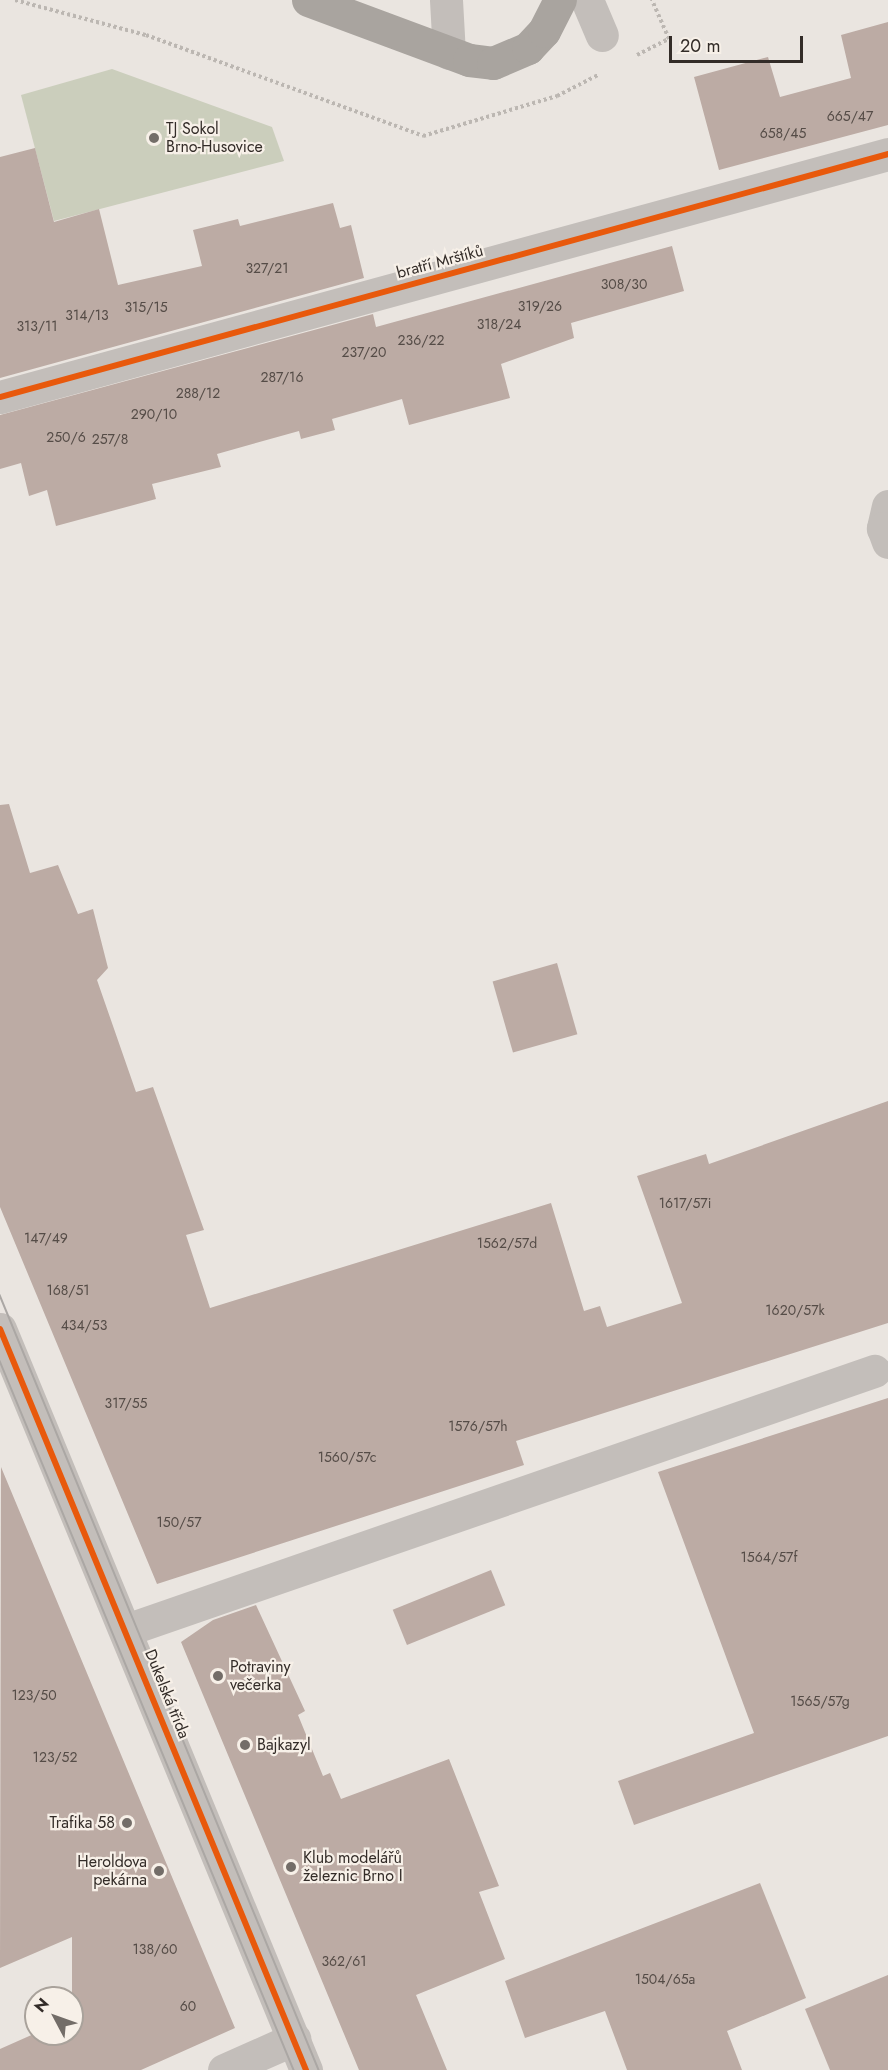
<!DOCTYPE html>
<meta charset="utf-8">
<style>
body{margin:0}
#map{position:relative;width:888px;height:2070px;overflow:hidden;background:#eae5e0;font-family:Jost,sans-serif}
div>[style]{position:absolute}
.green>*{inset:0;background:#cbcebc}
.building>*{inset:0;background:#bcaba4;transform-origin:0 0}
.path>*{height:4px;margin-top:-2px;transform-origin:0;background:repeating-linear-gradient(90deg,#bcb7b2 0 3px,transparent 0 6px)}
.minor>*{height:33px;margin:-16.5px;padding:0 16.5px;transform-origin:16.5px;border-radius:16.5px;background:#c3beba}
.highway>*{height:33px;margin:-16.5px;padding:0 16.5px;transform-origin:16.5px;border-radius:16.5px;background:#a9a49f}
.tram>*{height:1.5px;margin:-0.75px;padding:0 0.75px;transform-origin:0.75px;border-radius:0.75px;background:#aba7a4}
.cycleway>*{height:6px;margin:-3px;padding:0 3px;transform-origin:3px;border-radius:3px;background:#e8590c}
.dots>*{width:16px;height:16px;translate:-50% -50%;box-sizing:border-box;border:3px solid #f7f0e8;border-radius:50%}
span{translate:-50% -50%;white-space:nowrap;text-align:center;line-height:1.15;-webkit-text-stroke:4.5px #f7f0e8;paint-order:stroke}
.number-label{font-size:14px;color:#554c47}
.number-label span{-webkit-text-stroke-width:0}
.poi-label{font-size:16px;color:#332c28}
.left{translate:0 -50%;text-align:left}
.right{translate:-100% -50%;text-align:right}
.street-label{font-size:16px;color:#332c28}
.north{position:absolute;left:24px;top:1986px;width:60px;height:60px;box-sizing:border-box;background:#f7f0e8;border:2px solid #a9a29b;border-radius:50%;rotate:311deg;font-size:16px;font-weight:700;line-height:24px;text-align:center;color:#332c28}
.north::after{content:'';display:block;margin:auto;width:21px;height:27px;background:#736d68;clip-path:polygon(50% 0,100% 100%,50% 72%,0 100%)}
.scale{position:absolute;left:669px;top:36px;width:134px;height:27px;box-sizing:border-box;border:3px solid #332c28;border-top:0;padding-left:8px;font-size:18px;line-height:21px;white-space:nowrap;color:#332c28;-webkit-text-stroke:4px #f7f0e8;paint-order:stroke}
</style>
<div id="map">
<div class="green">
<i style="clip-path:polygon(112px 69px,272px 127px,284px 161px,54px 221px,21px 95px)"></i>
</div>
<div class="building">
<i style="clip-path:polygon(888px 22px,888px 125px,719px 170px,694px 77px,768px 57px,780px 97px,851px 78px,841px 35px)"></i>
<i style="clip-path:polygon(35px 148px,54px 222px,99px 209px,118px 285px,202px 266px,193px 230px,238px 219px,240px 226px,333px 203px,340px 228px,351px 225px,364px 278px,0 378px,0 157px)"></i>
<i style="clip-path:polygon(672px 246px,684px 291px,571px 323px,574px 338px,501px 364px,510px 398px,409px 425px,402px 399px,332px 419px,335px 430px,301px 439px,299px 431px,217px 454px,221px 467px,152px 484px,156px 499px,56px 526px,47px 490px,29px 496px,21px 463px,0 469px,0 415px,373px 314px,376px 327px)"></i>
<i style="clip-path:polygon(9px 804px,30px 873px,58px 865px,78px 914px,93px 909px,108px 968px,97px 980px,136px 1092px,153px 1087px,204px 1230px,186px 1235px,210px 1308px,551px 1203px,584px 1311px,600px 1306px,607px 1327px,682px 1303px,637px 1176px,706px 1154px,709px 1164px,888px 1101px,888px 1323px,516px 1441px,524px 1465px,157px 1584px,0 1207px,0 805px)"></i>
<i style="left:557px;top:963px;width:74px;height:67px;rotate:74deg"></i>
<i style="clip-path:polygon(888px 1398px,888px 1736px,634px 1825px,618px 1781px,754px 1733px,658px 1472px)"></i>
<i style="clip-path:polygon(1px 1467px,235px 2028px,141px 2070px,0 2070px,0 2049px,36px 2033px,72px 2034px,72px 1937px,0 1968px)"></i>
<i style="left:491px;top:1570px;width:38px;height:106px;rotate:68deg"></i>
<i style="clip-path:polygon(256px 1605px,305px 1711px,298px 1715px,323px 1776px,330px 1773px,341px 1799px,449px 1759px,499px 1886px,479px 1892px,505px 1959px,416px 1995px,447px 2070px,359px 2070px,181px 1642px,213px 1620px)"></i>
<i style="clip-path:polygon(760px 1883px,806px 1998px,727px 2031px,742px 2070px,627px 2070px,605px 2011px,525px 2038px,505px 1981px)"></i>
<i style="clip-path:polygon(888px 1975px,888px 2070px,830px 2070px,805px 2009px)"></i>
</div>
<div class="path">
<i style="left:15px;top:0;width:136px;rotate:15deg"></i>
<i style="left:146px;top:35px;width:295px;rotate:20deg"></i>
<i style="left:423px;top:136px;width:140px;rotate:-16.6deg"></i>
<i style="left:557px;top:96px;width:46px;rotate:-27.1deg"></i>
<i style="left:637px;top:55px;width:36px;rotate:-27deg"></i>
<i style="left:669px;top:39px;width:43px;rotate:-113.6deg"></i>
</div>
<div class="minor">
<i style="left:446px;top:0;width:53px;rotate:86.8deg"></i>
<i style="left:587px;top:0;width:38px;rotate:67deg"></i>
<i style="left:0;top:397px;width:921px;rotate:-15.3deg"></i>
<i style="left:888px;top:506px;width:23px;rotate:103deg"></i>
<i style="left:883px;top:528px;width:15px;rotate:70deg"></i>
<i style="left:0;top:1329px;width:802px;rotate:67.56deg"></i>
<i style="left:126px;top:1630px;width:792px;rotate:-19.1deg"></i>
<i style="left:224px;top:2070px;width:77px;rotate:-23.9deg"></i>
</div>
<div class="highway">
<i style="left:308px;top:0;width:172px;rotate:20.4deg"></i>
<i style="left:469px;top:60px;width:24px;rotate:7deg"></i>
<i style="left:493px;top:63px;width:38px;rotate:-23deg"></i>
<i style="left:528px;top:48px;width:23px;rotate:-47deg"></i>
<i style="left:544px;top:31px;width:35px;rotate:-63deg"></i>
</div>
<div class="tram">
<i style="left:0;top:1295px;width:838px;rotate:67.63deg"></i>
<i style="left:0;top:1361px;width:768px;rotate:67.48deg"></i>
</div>
<div class="cycleway">
<i style="left:0;top:397px;width:921px;rotate:-15.3deg"></i>
<i style="left:0;top:1329px;width:802px;rotate:67.56deg"></i>
</div>
<div class="dots">
<i style="left:154px;top:138px;background:#736d68"></i>
<i style="left:218px;top:1676px;background:#736d68"></i>
<i style="left:245px;top:1745px;background:#736d68"></i>
<i style="left:127px;top:1823px;background:#736d68"></i>
<i style="left:291px;top:1867px;background:#736d68"></i>
<i style="left:159px;top:1871px;background:#736d68"></i>
</div>
<div class="number-label">
<span style="left:850px;top:116px">665/47</span>
<span style="left:783px;top:133px">658/45</span>
<span style="left:267px;top:268px">327/21</span>
<span style="left:624px;top:284px">308/30</span>
<span style="left:540px;top:306px">319/26</span>
<span style="left:146px;top:307px">315/15</span>
<span style="left:87px;top:315px">314/13</span>
<span style="left:499px;top:324px">318/24</span>
<span style="left:37px;top:326px">313/11</span>
<span style="left:421px;top:340px">236/22</span>
<span style="left:364px;top:352px">237/20</span>
<span style="left:282px;top:377px">287/16</span>
<span style="left:198px;top:393px">288/12</span>
<span style="left:154px;top:414px">290/10</span>
<span style="left:66px;top:437px">250/6</span>
<span style="left:110px;top:439px">257/8</span>
<span style="left:685px;top:1203px">1617/57i</span>
<span style="left:46px;top:1238px">147/49</span>
<span style="left:507px;top:1243px">1562/57d</span>
<span style="left:68px;top:1290px">168/51</span>
<span style="left:795px;top:1310px">1620/57k</span>
<span style="left:84px;top:1325px">434/53</span>
<span style="left:126px;top:1403px">317/55</span>
<span style="left:478px;top:1426px">1576/57h</span>
<span style="left:347px;top:1457px">1560/57c</span>
<span style="left:179px;top:1522px">150/57</span>
<span style="left:769px;top:1557px">1564/57f</span>
<span style="left:34px;top:1695px">123/50</span>
<span style="left:820px;top:1701px">1565/57g</span>
<span style="left:55px;top:1757px">123/52</span>
<span style="left:155px;top:1949px">138/60</span>
<span style="left:344px;top:1961px">362/61</span>
<span style="left:665px;top:1979px">1504/65a</span>
<span style="left:188px;top:2006px">60</span>
</div>
<div class="poi-label">
<span class="left" style="left:166px;top:138px">TJ Sokol<br>Brno-Husovice</span>
<span class="left" style="left:230px;top:1676px">Potraviny<br>večerka</span>
<span class="left" style="left:257px;top:1745px">Bajkazyl</span>
<span class="right" style="left:115px;top:1823px">Trafika 58</span>
<span class="left" style="left:303px;top:1867px">Klub modelářů<br>železnic Brno I</span>
<span class="right" style="left:147px;top:1871px">Heroldova<br>pekárna</span>
</div>
<div class="street-label">
<span style="left:440px;top:262px;rotate:-15deg">bratří Mrštíků</span>
<span style="left:167px;top:1694px;rotate:68deg">Dukelská třída</span>
</div>
<div class="north">N</div>
<div class="scale">20 m</div>
</div>
